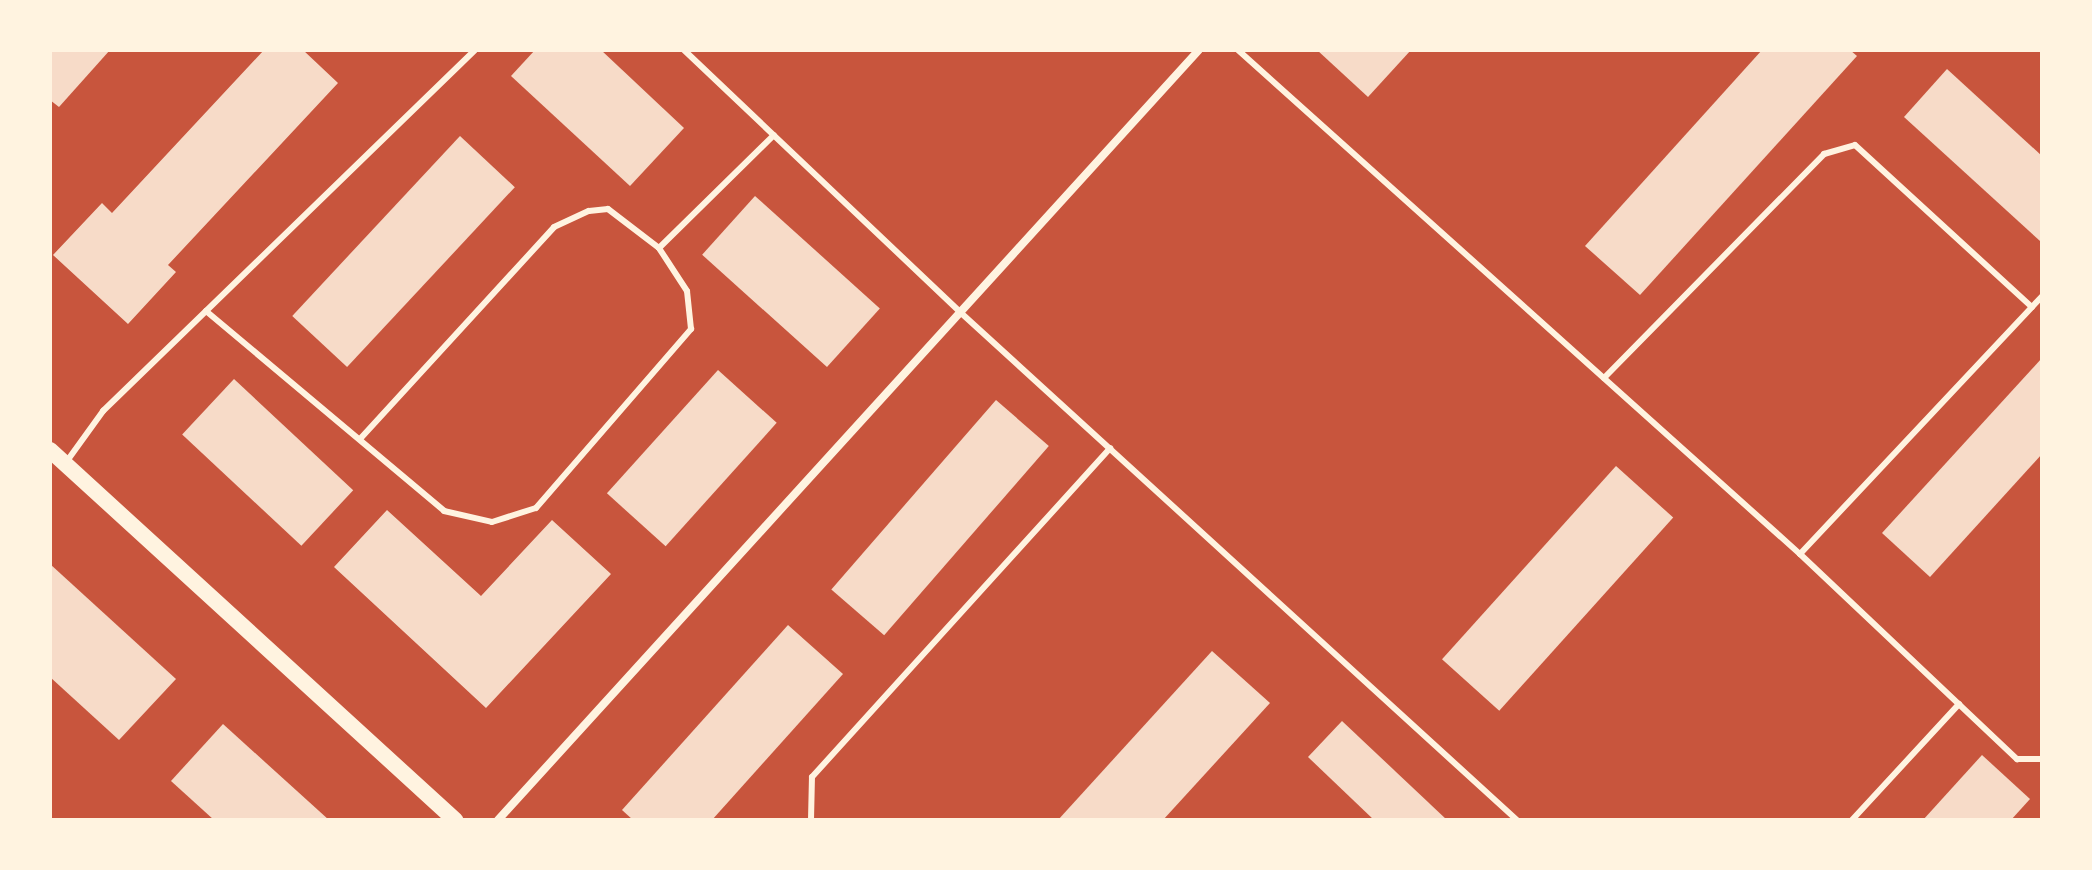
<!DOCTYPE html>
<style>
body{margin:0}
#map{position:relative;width:2092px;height:870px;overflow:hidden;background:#c8553d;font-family:Merriweather,serif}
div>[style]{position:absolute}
.building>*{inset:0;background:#f7dbc8;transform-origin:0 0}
.service>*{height:6px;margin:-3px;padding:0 3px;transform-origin:3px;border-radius:3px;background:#fff3e0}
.minor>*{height:8px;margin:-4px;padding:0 4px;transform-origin:4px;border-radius:4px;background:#fff3e0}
.secondary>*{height:16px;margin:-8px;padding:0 8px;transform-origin:8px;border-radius:8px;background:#fff3e0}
span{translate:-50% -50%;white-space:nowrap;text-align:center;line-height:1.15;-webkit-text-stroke:7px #fff3e0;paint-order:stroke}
.frame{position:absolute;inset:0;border:52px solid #fff3e0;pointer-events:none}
</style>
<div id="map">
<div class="building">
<i style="clip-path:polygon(50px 50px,110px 50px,59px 107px,50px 100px)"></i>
<i style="clip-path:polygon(264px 50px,303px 50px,338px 83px,168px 265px,176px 272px,128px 324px,53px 255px,102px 203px,112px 213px)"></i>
<i style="clip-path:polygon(535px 50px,601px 50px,684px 128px,630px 186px,511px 76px)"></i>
<i style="clip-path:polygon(1317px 50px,1411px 50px,1368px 97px)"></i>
<i style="clip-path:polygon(1762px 50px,1850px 50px,1857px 56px,1640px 295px,1585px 246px)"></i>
<i style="clip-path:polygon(1947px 69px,2042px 156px,2040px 241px,1904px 117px)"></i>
<i style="left:460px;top:136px;width:75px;height:246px;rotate:43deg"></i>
<i style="left:755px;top:196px;width:168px;height:79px;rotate:42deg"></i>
<i style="clip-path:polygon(2042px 358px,2042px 454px,1930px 577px,1882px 533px)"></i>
<i style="left:718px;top:370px;width:79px;height:166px;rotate:42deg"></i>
<i style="left:234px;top:379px;width:163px;height:76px;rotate:43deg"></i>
<i style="left:996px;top:400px;width:70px;height:251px;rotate:41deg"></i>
<i style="left:1616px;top:466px;width:77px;height:260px;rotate:42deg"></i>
<i style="clip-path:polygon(387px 510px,481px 596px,552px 520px,611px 574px,486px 708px,334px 567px)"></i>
<i style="clip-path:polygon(50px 564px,176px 679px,119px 740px,50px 677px)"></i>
<i style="clip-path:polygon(788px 625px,843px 674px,712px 820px,633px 820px,622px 810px)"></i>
<i style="clip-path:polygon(1212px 651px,1270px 703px,1163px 820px,1058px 820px)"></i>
<i style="clip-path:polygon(1342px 721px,1447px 820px,1374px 820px,1308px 757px)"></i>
<i style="clip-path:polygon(223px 724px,329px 820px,214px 820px,171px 781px)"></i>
<i style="clip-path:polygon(1982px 755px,2030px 799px,2011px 820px,1923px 820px)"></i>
</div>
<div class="service">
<i style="left:684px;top:50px;width:381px;rotate:43.5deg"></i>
<i style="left:960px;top:312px;width:754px;rotate:42.37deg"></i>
<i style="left:1238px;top:50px;width:755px;rotate:41.89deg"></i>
<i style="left:1800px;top:554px;width:299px;rotate:43.4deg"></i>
<i style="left:2017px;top:759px;width:25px"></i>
<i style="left:206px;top:311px;width:311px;rotate:40deg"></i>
<i style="left:444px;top:511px;width:49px;rotate:12.9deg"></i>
<i style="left:492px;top:522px;width:46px;rotate:-17.7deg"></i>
<i style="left:536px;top:508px;width:237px;rotate:-49.1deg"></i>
<i style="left:691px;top:329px;width:38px;rotate:-96deg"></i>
<i style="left:687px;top:291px;width:51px;rotate:-123.1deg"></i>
<i style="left:659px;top:248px;width:161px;rotate:-44.5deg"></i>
<i style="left:1604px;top:378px;width:314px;rotate:-45.5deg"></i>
<i style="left:1824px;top:154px;width:32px;rotate:-16deg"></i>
<i style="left:1855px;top:145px;width:240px;rotate:42.5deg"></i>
<i style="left:360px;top:439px;width:287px;rotate:-47.5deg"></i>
<i style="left:554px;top:227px;width:38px;rotate:-25deg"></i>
<i style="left:589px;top:211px;width:19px;rotate:-6deg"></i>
<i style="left:608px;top:209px;width:64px;rotate:37.4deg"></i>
<i style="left:67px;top:461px;width:62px;rotate:-54.2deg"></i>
<i style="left:103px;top:411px;width:518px;rotate:-44.14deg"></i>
<i style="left:1800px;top:554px;width:354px;rotate:-46.8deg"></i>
<i style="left:811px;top:820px;width:43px;rotate:-88.7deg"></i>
<i style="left:812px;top:777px;width:444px;rotate:-47.8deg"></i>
<i style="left:1852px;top:820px;width:158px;rotate:-47.3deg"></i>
</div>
<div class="minor">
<i style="left:498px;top:820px;width:1041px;rotate:-47.69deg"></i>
</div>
<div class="secondary">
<i style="left:50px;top:450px;width:549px;rotate:42.41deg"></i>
</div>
<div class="frame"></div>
</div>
